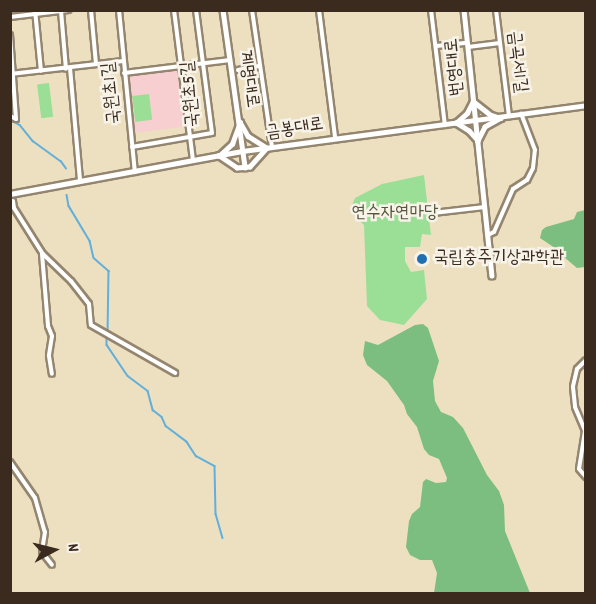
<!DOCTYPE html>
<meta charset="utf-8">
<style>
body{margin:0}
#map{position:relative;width:596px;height:604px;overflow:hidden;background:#ede0c0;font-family:Dekko,"Poor Story",sans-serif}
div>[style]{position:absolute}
.built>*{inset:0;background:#f7cfd1;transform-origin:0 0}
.green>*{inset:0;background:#9bdf96;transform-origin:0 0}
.forest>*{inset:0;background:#7cbe7f}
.stream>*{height:1.5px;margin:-0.75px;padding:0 0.75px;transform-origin:0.75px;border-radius:0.75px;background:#61afda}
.roads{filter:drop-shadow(2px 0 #94856f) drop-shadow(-2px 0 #94856f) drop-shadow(0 2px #94856f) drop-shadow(0 -2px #94856f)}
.street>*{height:4px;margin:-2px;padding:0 2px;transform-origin:2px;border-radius:2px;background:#fff}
.secondary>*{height:4.5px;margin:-2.25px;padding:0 2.25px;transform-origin:2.25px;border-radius:2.25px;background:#fff}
.dots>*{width:16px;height:16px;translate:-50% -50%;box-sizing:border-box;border:3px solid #f7f3e8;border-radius:50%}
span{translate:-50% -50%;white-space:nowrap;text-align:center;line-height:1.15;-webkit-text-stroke:5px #f7f3e8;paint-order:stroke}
.street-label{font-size:18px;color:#3b2a1e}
.park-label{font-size:18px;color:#53573c}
.poi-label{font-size:18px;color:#3b2a1e}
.left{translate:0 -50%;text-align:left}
.frame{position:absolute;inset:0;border:12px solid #3b2a1e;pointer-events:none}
.north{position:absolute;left:24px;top:520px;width:60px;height:60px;-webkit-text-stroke:4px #f7f3e8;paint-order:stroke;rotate:83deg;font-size:16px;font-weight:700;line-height:24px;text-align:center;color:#3b2a1e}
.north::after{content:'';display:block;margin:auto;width:21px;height:27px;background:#3b2a1e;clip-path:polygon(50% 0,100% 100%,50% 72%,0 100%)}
</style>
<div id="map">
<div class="built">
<i style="left:179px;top:70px;width:57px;height:51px;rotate:83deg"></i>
</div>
<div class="green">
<i style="left:49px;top:83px;width:34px;height:12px;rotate:83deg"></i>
<i style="left:149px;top:94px;width:26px;height:17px;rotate:83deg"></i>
<i style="clip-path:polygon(424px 175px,431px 235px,422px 234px,420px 247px,405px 247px,405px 261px,411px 272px,424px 270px,427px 299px,404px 325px,380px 320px,367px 306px,364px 225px,354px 215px,352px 205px,355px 198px,382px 184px)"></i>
</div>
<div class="forest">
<i style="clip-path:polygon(585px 210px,585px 267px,577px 268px,564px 257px,558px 256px,555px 248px,540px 238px,542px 230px,546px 227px,574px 219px,577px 212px)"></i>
<i style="clip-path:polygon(423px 324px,428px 328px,439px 361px,433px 381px,435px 401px,441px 412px,453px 417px,463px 428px,487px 475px,499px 491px,504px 505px,505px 531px,530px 593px,434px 593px,437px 573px,432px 560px,420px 560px,410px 555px,406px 547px,409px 521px,412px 514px,420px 507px,423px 482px,426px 479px,436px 483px,446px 482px,447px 478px,439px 459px,429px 455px,424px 449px,417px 427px,407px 414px,404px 405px,387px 381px,367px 365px,363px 355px,365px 341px,378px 345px,415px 325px)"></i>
</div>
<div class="stream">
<i style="left:10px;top:120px;width:11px;rotate:27deg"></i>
<i style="left:20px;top:125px;width:21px;rotate:51deg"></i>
<i style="left:33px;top:141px;width:34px;rotate:36deg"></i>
<i style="left:61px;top:161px;width:9px;rotate:54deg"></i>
<i style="left:67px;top:195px;width:11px;rotate:80deg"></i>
<i style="left:69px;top:206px;width:41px;rotate:59deg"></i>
<i style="left:90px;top:241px;width:17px;rotate:77deg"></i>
<i style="left:94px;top:258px;width:20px;rotate:41deg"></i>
<i style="left:109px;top:271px;width:61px;rotate:90.9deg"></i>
<i style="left:107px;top:337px;width:8px;rotate:90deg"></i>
<i style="left:107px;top:345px;width:37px;rotate:56deg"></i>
<i style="left:128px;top:376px;width:25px;rotate:37deg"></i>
<i style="left:148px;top:391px;width:20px;rotate:75deg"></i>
<i style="left:153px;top:410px;width:11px;rotate:38deg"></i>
<i style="left:162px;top:417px;width:10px;rotate:66deg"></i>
<i style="left:166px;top:426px;width:26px;rotate:37deg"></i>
<i style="left:187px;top:442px;width:17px;rotate:57deg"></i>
<i style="left:196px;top:456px;width:21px;rotate:28deg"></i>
<i style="left:215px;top:466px;width:48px;rotate:88.8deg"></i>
<i style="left:216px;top:514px;width:25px;rotate:74deg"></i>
</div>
<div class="roads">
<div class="street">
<i style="left:35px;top:10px;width:61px;rotate:84.4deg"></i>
<i style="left:91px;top:10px;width:54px;rotate:84.7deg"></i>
<i style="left:119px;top:10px;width:163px;rotate:84.4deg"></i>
<i style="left:174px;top:10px;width:151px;rotate:82.8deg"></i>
<i style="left:252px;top:10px;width:138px;rotate:81.7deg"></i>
<i style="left:319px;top:10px;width:128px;rotate:82.8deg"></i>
<i style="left:431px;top:10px;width:116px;rotate:83.1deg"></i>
<i style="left:496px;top:10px;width:107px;rotate:83deg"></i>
<i style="left:61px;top:11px;width:58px;rotate:85.1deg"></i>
<i style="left:10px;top:12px;width:2px;rotate:-63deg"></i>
<i style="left:10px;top:17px;width:59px;rotate:-6.8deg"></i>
<i style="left:10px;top:35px;width:84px;rotate:85.9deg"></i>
<i style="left:16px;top:119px;width:7px;rotate:-153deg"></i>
<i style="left:436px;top:46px;width:31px;rotate:-6deg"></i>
<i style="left:468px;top:47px;width:32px;rotate:-7deg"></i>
<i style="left:70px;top:68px;width:113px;rotate:84.9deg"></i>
<i style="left:238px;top:70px;width:21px;rotate:-11deg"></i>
<i style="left:124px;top:73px;width:107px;rotate:-7deg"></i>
<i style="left:10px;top:74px;width:114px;rotate:-6.6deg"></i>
<i style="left:132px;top:147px;width:81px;rotate:-9.9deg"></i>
<i style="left:212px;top:133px;width:124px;rotate:-97.4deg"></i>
<i style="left:13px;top:201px;width:7px;rotate:82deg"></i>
<i style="left:14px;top:208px;width:54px;rotate:57.8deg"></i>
<i style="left:43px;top:254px;width:39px;rotate:44deg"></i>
<i style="left:71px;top:281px;width:29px;rotate:52deg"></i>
<i style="left:89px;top:304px;width:21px;rotate:85deg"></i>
<i style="left:91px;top:325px;width:97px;rotate:29.7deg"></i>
<i style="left:433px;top:213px;width:52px;rotate:-6.6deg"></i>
<i style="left:488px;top:235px;width:7px;rotate:-27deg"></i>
<i style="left:494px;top:232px;width:47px;rotate:-66.2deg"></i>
<i style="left:513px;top:189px;width:17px;rotate:-33deg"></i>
<i style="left:527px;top:180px;width:13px;rotate:-63deg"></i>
<i style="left:533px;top:168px;width:18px;rotate:-84deg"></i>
<i style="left:535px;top:150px;width:39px;rotate:-111deg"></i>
<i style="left:42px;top:254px;width:72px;rotate:85.2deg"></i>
<i style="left:48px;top:326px;width:11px;rotate:68deg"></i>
<i style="left:52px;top:336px;width:20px;rotate:99deg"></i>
<i style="left:49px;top:356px;width:18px;rotate:81deg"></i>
<i style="left:586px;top:360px;width:13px;rotate:135deg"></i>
<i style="left:577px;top:369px;width:18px;rotate:103deg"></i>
<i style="left:573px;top:387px;width:20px;rotate:84deg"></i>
<i style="left:575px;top:407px;width:26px;rotate:67deg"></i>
<i style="left:585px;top:431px;width:38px;rotate:99deg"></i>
<i style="left:579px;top:469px;width:11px;rotate:49deg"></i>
<i style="left:10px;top:462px;width:44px;rotate:55.2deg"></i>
<i style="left:35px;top:498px;width:35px;rotate:74deg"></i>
<i style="left:45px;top:532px;width:20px;rotate:99deg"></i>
<i style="left:42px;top:552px;width:16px;rotate:52deg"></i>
</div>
<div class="secondary">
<i style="left:223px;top:10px;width:159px;rotate:82deg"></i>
<i style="left:464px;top:10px;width:267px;rotate:84deg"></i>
<i style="left:473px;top:101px;width:23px;rotate:38deg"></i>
<i style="left:491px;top:115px;width:10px;rotate:17deg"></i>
<i style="left:501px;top:118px;width:18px;rotate:151deg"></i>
<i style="left:485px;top:127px;width:16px;rotate:117deg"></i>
<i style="left:478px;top:141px;width:13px;rotate:-132deg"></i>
<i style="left:469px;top:131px;width:15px;rotate:-148deg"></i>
<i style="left:456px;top:123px;width:15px;rotate:-42deg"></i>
<i style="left:467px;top:113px;width:13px;rotate:-63deg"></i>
<i style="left:240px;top:122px;width:16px;rotate:60deg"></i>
<i style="left:248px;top:136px;width:22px;rotate:32deg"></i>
<i style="left:267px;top:148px;width:25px;rotate:132deg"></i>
<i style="left:250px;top:167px;width:13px;rotate:176deg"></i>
<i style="left:237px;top:168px;width:22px;rotate:-146deg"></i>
<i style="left:219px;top:156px;width:18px;rotate:-43deg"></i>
<i style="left:232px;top:144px;width:23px;rotate:-70deg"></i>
<i style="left:10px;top:194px;width:237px;rotate:-10.5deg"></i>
<i style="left:243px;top:151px;width:346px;rotate:-7.6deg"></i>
</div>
</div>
<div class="dots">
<i style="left:422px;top:259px;background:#1f6fb2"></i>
</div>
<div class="street-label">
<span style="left:516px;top:62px;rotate:83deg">금곡서1길</span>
<span style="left:456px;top:67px;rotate:-96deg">번영대로</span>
<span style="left:247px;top:79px;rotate:82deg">계명대로</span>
<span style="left:113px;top:93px;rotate:-96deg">국원초1길</span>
<span style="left:192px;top:94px;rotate:-95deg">국원초5길</span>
<span style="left:295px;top:130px;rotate:-9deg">금봉대로</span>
</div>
<div class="park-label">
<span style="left:395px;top:214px">연수자연마당</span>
</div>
<div class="poi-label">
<span class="left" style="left:434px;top:259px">국립충주기상과학관</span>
</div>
<div class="frame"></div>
<div class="north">N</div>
</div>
